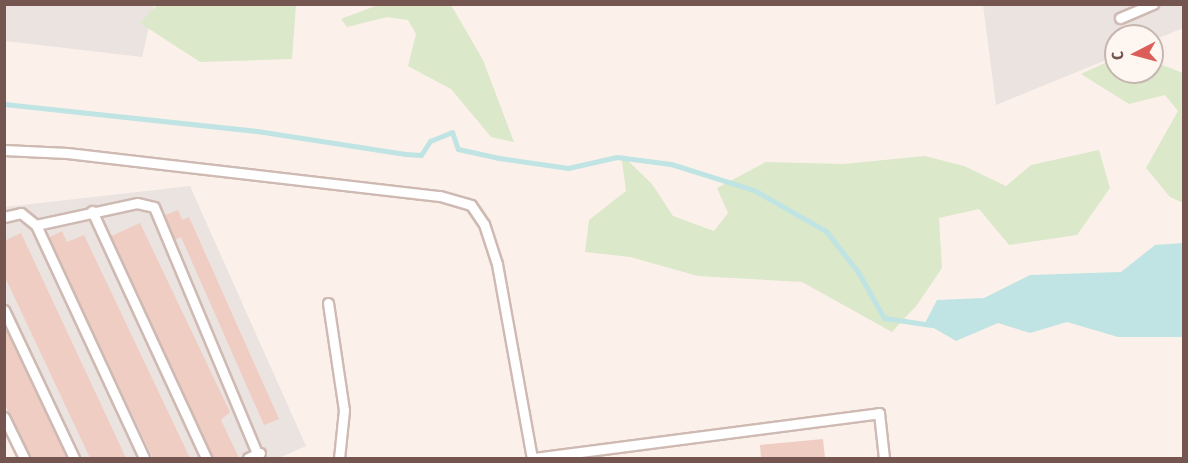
<!DOCTYPE html>
<meta charset="utf-8">
<style>
body{margin:0}
#map{position:relative;width:1188px;height:463px;overflow:hidden;background:#fbf1ea;font-family:"Fira Sans Condensed",sans-serif}
div>[style]{position:absolute}
.industrial>*{inset:0;background:#ebe3df}
.green>*{inset:0;background:#dbe8c9}
.water>*{inset:0;background:#bfe4e3}
.stream>*{height:5px;margin:-2.5px;padding:0 2.5px;transform-origin:2.5px;border-radius:2.5px;background:#bfe4e3}
.building>*{inset:0;background:#efcdc3}
.roads{filter:drop-shadow(2px 0 #cfbab3) drop-shadow(-2px 0 #cfbab3) drop-shadow(0 2px #cfbab3) drop-shadow(0 -2px #cfbab3)}
.lane>*{height:9px;margin:-4.5px;padding:0 4.5px;transform-origin:4.5px;border-radius:4.5px;background:#fff}
span{translate:-50% -50%;white-space:nowrap;text-align:center;line-height:1.15;-webkit-text-stroke:6px #fef6f0;paint-order:stroke}
.frame{position:absolute;inset:0;border:6px solid #75554f;pointer-events:none}
.north{position:absolute;left:1104px;top:24px;width:60px;height:60px;box-sizing:border-box;background:#fef6f0;border:2px solid #c7b6b0;border-radius:50%;rotate:264deg;font-size:16px;font-weight:700;line-height:24px;text-align:center;color:#75554f}
.north::after{content:'';display:block;margin:auto;width:21px;height:27px;background:#dc5e58;clip-path:polygon(50% 0,100% 100%,50% 72%,0 100%)}
</style>
<div id="map">
<div class="industrial">
<i style="clip-path:polygon(5px 5px,154px 5px,142px 57px,5px 41px)"></i>
<i style="clip-path:polygon(983px 5px,1183px 5px,1183px 28px,1152px 41px,1152px 36px,1116px 36px,1116px 56px,996px 105px)"></i>
<i style="clip-path:polygon(190px 186px,306px 446px,279px 458px,18px 458px,5px 432px,5px 207px)"></i>
</div>
<div class="green">
<i style="clip-path:polygon(157px 5px,296px 5px,292px 59px,200px 62px,140px 23px)"></i>
<i style="clip-path:polygon(378px 5px,451px 5px,483px 60px,514px 142px,491px 137px,451px 89px,408px 66px,416px 34px,408px 20px,387px 17px,347px 27px,341px 19px)"></i>
<i style="clip-path:polygon(1116px 58px,1116px 72px,1152px 72px,1152px 61px,1183px 73px,1183px 203px,1170px 197px,1146px 168px,1178px 111px,1165px 95px,1129px 104px,1081px 74px)"></i>
<i style="clip-path:polygon(1099px 150px,1110px 188px,1077px 235px,1009px 245px,979px 209px,939px 218px,942px 268px,917px 305px,892px 332px,802px 282px,698px 276px,630px 257px,585px 252px,589px 220px,626px 191px,621px 154px,652px 184px,673px 216px,714px 231px,728px 213px,717px 188px,766px 162px,843px 164px,925px 156px,964px 166px,1006px 186px,1031px 165px)"></i>
</div>
<div class="water">
<i style="clip-path:polygon(1183px 243px,1183px 337px,1118px 337px,1067px 322px,1030px 333px,998px 323px,956px 341px,925px 323px,937px 300px,984px 298px,1030px 275px,1121px 272px,1155px 245px)"></i>
</div>
<div class="stream">
<i style="left:4px;top:104px;width:254px;rotate:6.1deg"></i>
<i style="left:257px;top:131px;width:150px;rotate:8.8deg"></i>
<i style="left:405px;top:154px;width:16px;rotate:4deg"></i>
<i style="left:421px;top:155px;width:17px;rotate:-57deg"></i>
<i style="left:430px;top:141px;width:24px;rotate:-22deg"></i>
<i style="left:452px;top:132px;width:18px;rotate:71deg"></i>
<i style="left:458px;top:149px;width:42px;rotate:12.4deg"></i>
<i style="left:499px;top:158px;width:70px;rotate:8.2deg"></i>
<i style="left:568px;top:168px;width:50px;rotate:-12.7deg"></i>
<i style="left:617px;top:157px;width:54px;rotate:7.4deg"></i>
<i style="left:671px;top:164px;width:87px;rotate:17.4deg"></i>
<i style="left:754px;top:190px;width:83px;rotate:29.7deg"></i>
<i style="left:826px;top:231px;width:52px;rotate:52deg"></i>
<i style="left:858px;top:272px;width:53px;rotate:60.5deg"></i>
<i style="left:884px;top:318px;width:48px;rotate:8.5deg"></i>
</div>
<div class="building">
<i style="clip-path:polygon(178px 210px,182px 220px,189px 217px,279px 419px,264px 425px,181px 237px,171px 242px,160px 217px)"></i>
<i style="clip-path:polygon(140px 223px,230px 412px,221px 420px,239px 458px,211px 458px,107px 238px)"></i>
<i style="clip-path:polygon(62px 231px,67px 242px,84px 235px,190px 458px,153px 458px,48px 238px)"></i>
<i style="clip-path:polygon(21px 233px,126px 458px,90px 458px,4px 275px,4px 241px)"></i>
<i style="clip-path:polygon(5px 327px,67px 458px,30px 458px,5px 404px)"></i>
<i style="clip-path:polygon(823px 439px,825px 458px,761px 458px,760px 445px)"></i>
</div>
<div class="roads">
<div class="lane">
<i style="left:1120px;top:18px;width:36px;rotate:-23deg"></i>
<i style="left:4px;top:150px;width:63px;rotate:2.7deg"></i>
<i style="left:67px;top:153px;width:375px;rotate:6.6deg"></i>
<i style="left:440px;top:196px;width:32px;rotate:16deg"></i>
<i style="left:471px;top:205px;width:23px;rotate:56deg"></i>
<i style="left:484px;top:224px;width:42px;rotate:72deg"></i>
<i style="left:497px;top:264px;width:197px;rotate:79.8deg"></i>
<i style="left:92px;top:211px;width:272px;rotate:65.2deg"></i>
<i style="left:4px;top:217px;width:17px;rotate:-13deg"></i>
<i style="left:21px;top:213px;width:19px;rotate:39deg"></i>
<i style="left:36px;top:225px;width:103px;rotate:-12.3deg"></i>
<i style="left:137px;top:203px;width:17px;rotate:13deg"></i>
<i style="left:154px;top:207px;width:272px;rotate:67.3deg"></i>
<i style="left:36px;top:225px;width:257px;rotate:65.1deg"></i>
<i style="left:328px;top:303px;width:108px;rotate:81.5deg"></i>
<i style="left:344px;top:410px;width:48px;rotate:95.9deg"></i>
<i style="left:4px;top:310px;width:164px;rotate:64.7deg"></i>
<i style="left:4px;top:417px;width:46px;rotate:64deg"></i>
<i style="left:248px;top:458px;width:13px;rotate:-23deg"></i>
<i style="left:534px;top:458px;width:348px;rotate:-7.4deg"></i>
<i style="left:879px;top:413px;width:45px;rotate:83.7deg"></i>
</div>
</div>
<div class="frame"></div>
<div class="north">С</div>
</div>
